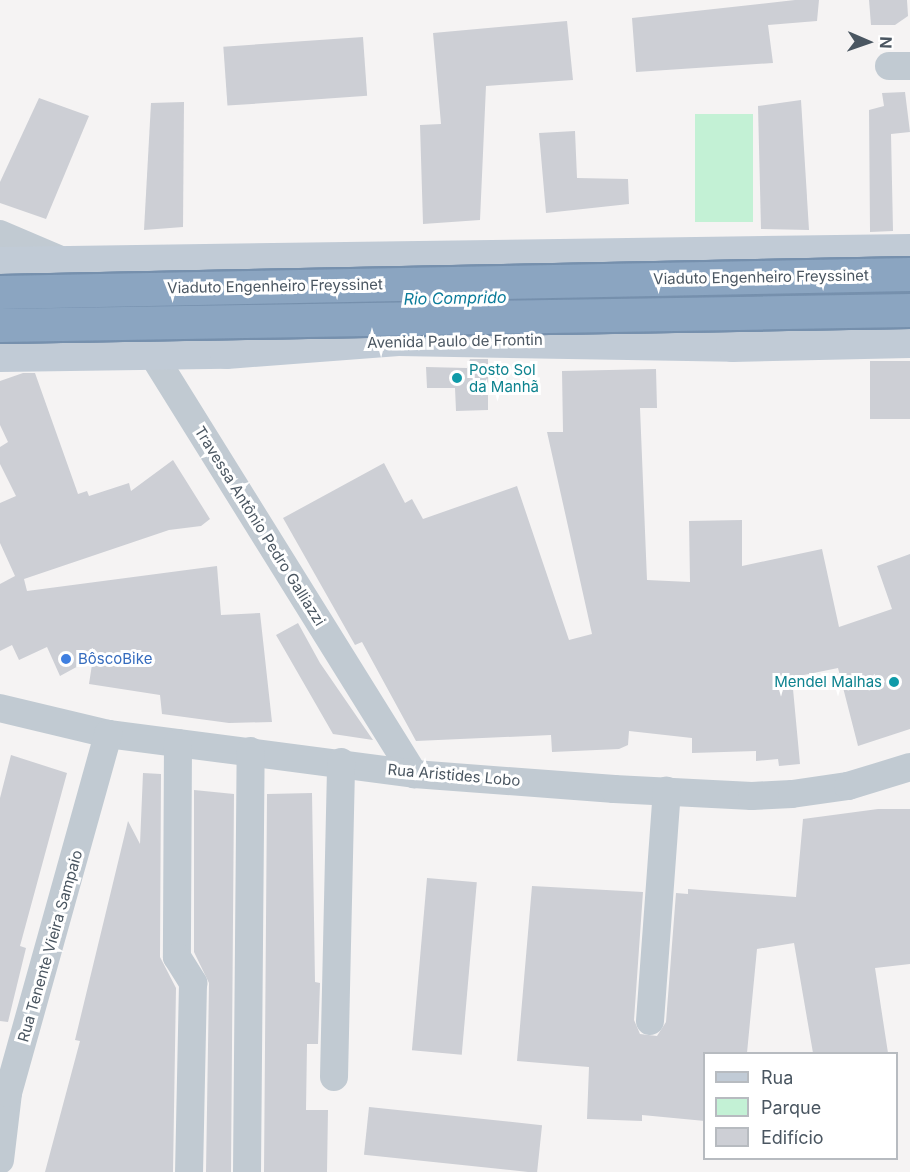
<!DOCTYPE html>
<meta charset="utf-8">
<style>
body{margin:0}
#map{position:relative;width:910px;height:1172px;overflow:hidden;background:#f5f3f3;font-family:Inter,sans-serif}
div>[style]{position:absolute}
.green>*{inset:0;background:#c3f1d5;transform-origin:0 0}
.building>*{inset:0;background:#cdcfd5;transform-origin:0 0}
.street>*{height:28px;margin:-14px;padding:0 14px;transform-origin:14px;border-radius:14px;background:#c1cad2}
.secondary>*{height:33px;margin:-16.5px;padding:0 16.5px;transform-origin:16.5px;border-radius:16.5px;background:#c1cbd6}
.bridges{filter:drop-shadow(2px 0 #7690ad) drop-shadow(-2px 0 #7690ad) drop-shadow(0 2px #7690ad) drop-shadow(0 -2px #7690ad)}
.highway-bridge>*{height:33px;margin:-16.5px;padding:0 16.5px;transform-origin:16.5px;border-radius:16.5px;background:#8ba5c1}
.dots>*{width:16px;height:16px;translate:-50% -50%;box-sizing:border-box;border:3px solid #fff;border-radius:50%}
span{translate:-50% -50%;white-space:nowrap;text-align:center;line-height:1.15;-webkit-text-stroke:6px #fff;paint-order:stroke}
.street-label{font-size:15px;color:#4a5661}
.culture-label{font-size:15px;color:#0d838f}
.left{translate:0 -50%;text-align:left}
.right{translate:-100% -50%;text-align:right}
.shop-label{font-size:15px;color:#366cbe}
.water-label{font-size:16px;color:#0c7c9b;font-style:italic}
.legend{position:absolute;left:703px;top:1052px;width:195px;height:108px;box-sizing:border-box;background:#fff;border:2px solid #b7bbc0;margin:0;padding:8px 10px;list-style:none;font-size:18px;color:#4a5661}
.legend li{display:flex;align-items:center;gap:12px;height:30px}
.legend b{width:30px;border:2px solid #b7bbc0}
.north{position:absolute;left:838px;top:12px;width:60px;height:60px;-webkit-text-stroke:4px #fff;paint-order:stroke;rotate:92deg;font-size:16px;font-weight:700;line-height:24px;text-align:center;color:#4a5661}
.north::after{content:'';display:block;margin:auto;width:21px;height:27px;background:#4a5661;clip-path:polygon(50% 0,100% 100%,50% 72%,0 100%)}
</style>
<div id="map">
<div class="green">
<i style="left:695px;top:114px;width:58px;height:108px"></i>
</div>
<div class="building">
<i style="clip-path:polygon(795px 0,819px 0,817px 21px,768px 25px,773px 63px,636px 72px,632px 18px)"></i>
<i style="clip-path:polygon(869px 0,907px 0,908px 16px,895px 25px,871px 25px)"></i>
<i style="clip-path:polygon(567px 21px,573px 80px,486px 86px,480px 220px,423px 224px,420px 125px,441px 124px,433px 33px)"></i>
<i style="left:363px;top:37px;width:59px;height:140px;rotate:86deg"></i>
<i style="clip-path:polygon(905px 92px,910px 132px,891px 134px,893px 231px,870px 232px,869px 110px,884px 106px,882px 93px)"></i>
<i style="clip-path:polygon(39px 98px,89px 116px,46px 219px,0 203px,0 182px)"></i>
<i style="clip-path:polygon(801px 100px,809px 230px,761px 229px,758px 106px)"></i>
<i style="clip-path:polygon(184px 102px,183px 227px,144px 230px,151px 103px)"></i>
<i style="clip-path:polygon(575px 131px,577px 178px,628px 179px,629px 204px,546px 213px,539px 133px)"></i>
<i style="clip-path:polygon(470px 359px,488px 359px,488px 410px,456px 411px,455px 388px,427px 388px,426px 367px,467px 368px)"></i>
<i style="left:910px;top:361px;width:58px;height:40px;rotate:90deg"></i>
<i style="clip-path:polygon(656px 369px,657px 408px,640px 408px,647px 580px,690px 582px,689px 521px,742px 520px,742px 566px,822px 549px,839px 627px,892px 609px,877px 566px,910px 554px,910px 729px,858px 746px,838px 668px,799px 676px,800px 689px,793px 689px,800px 764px,779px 766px,778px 759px,756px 761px,756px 751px,692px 753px,692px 738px,629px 731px,628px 745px,619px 749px,552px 752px,551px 735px,416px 741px,362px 642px,355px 645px,283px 518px,384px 463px,405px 503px,412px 499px,423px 519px,517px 486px,569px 640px,592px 634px,547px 432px,563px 432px,562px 371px)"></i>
<i style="clip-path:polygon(23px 373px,35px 373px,78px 494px,87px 491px,89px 496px,129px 483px,131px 491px,173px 460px,210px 519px,201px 526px,169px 530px,24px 579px,27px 591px,217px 566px,221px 615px,260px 613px,272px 722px,229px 723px,162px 714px,160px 695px,89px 684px,93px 658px,60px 676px,47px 647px,19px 660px,12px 645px,0 651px,0 584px,15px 576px,0 543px,0 503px,16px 496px,0 464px,0 447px,8px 442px,0 425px,0 381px)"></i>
<i style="clip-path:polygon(298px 623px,320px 663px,373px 740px,333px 734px,276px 635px)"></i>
<i style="clip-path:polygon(11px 755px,67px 773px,20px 946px,26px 948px,8px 1022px,0 1021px,0 798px)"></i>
<i style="clip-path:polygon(143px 773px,161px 774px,160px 957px,176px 988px,173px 1172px,45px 1172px,80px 1041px,75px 1040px,128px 821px,140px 844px)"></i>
<i style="clip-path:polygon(194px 790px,234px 794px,231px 1172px,206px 1172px,209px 983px,194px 952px)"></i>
<i style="clip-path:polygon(312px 793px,315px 982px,320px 983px,318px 1044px,307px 1044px,306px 1110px,328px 1110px,327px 1172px,264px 1172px,267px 794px)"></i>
<i style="clip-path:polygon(878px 809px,910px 809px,910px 964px,875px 968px,888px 1053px,813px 1053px,794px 943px,757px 949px,747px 1053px,705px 1053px,705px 1121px,642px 1115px,642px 1121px,587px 1119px,589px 1067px,517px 1061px,532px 886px,643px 892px,634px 1020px,640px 1034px,657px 1036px,666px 1022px,676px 893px,688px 894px,688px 889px,796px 897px,803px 819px)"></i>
<i style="left:427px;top:878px;width:50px;height:173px;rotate:5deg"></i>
<i style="left:369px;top:1107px;width:174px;height:48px;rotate:6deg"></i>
</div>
<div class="street">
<i style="left:889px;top:66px;width:21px"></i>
<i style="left:0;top:234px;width:69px;rotate:23.2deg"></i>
<i style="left:152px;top:334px;width:21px;rotate:87deg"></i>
<i style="left:153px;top:355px;width:494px;rotate:58.1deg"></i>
<i style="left:0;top:708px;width:111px;rotate:13.5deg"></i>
<i style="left:108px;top:734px;width:309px;rotate:7.4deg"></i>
<i style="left:414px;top:774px;width:201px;rotate:4.3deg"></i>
<i style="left:614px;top:789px;width:138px;rotate:2.9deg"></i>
<i style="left:752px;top:796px;width:40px;rotate:-2.9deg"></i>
<i style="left:792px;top:794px;width:57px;rotate:-8.1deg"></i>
<i style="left:848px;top:786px;width:65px;rotate:-17deg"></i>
<i style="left:178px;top:743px;width:214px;rotate:90.3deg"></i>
<i style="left:177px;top:957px;width:31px;rotate:58deg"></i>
<i style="left:193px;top:983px;width:189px;rotate:91.2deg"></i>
<i style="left:650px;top:1021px;width:231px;rotate:-85.8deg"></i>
<i style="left:334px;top:1077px;width:315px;rotate:-88.7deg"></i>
<i style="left:0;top:1160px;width:67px;rotate:-83.2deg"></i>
<i style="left:8px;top:1093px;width:373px;rotate:-74.4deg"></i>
<i style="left:247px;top:1172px;width:421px;rotate:-89.5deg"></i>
</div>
<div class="secondary">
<i style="left:0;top:263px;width:910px;rotate:-0.82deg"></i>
<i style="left:0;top:355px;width:226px;rotate:-0.8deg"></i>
<i style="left:226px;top:352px;width:172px;rotate:-4.3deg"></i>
<i style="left:398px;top:339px;width:334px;rotate:1deg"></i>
<i style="left:732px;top:345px;width:178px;rotate:-1.3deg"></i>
</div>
<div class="bridges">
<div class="highway-bridge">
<i style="left:0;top:292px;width:910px;rotate:-1.13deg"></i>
<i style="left:0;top:325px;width:910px;rotate:-0.94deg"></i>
</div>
</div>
<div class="dots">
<i style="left:457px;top:378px;background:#0f9aa8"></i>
<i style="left:66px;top:659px;background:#3f7fe0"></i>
<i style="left:894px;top:682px;background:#0f9aa8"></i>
</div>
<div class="street-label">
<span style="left:761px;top:277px;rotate:-1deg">Viaduto Engenheiro Freyssinet</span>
<span style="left:275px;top:286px;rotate:-1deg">Viaduto Engenheiro Freyssinet</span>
<span style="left:455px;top:341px;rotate:-1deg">Avenida Paulo de Frontin</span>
<span style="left:260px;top:526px;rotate:58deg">Travessa Antônio Pedro Galliazzi</span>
<span style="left:454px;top:775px;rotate:5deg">Rua Aristides Lobo</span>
<span style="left:50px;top:946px;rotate:-74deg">Rua Tenente Vieira Sampaio</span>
</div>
<div class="culture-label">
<span class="left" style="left:469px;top:378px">Posto Sol<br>da Manhã</span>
<span class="right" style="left:882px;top:682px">Mendel Malhas</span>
</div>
<div class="shop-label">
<span class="left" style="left:78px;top:659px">BôscoBike</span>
</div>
<div class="water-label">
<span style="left:455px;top:298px;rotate:-1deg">Rio Comprido</span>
</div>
<ul class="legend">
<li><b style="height:8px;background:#c1cbd6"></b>Rua</li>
<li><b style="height:16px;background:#c3f1d5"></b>Parque</li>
<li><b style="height:16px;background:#cdcfd5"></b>Edifício</li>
</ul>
<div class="north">N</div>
</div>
